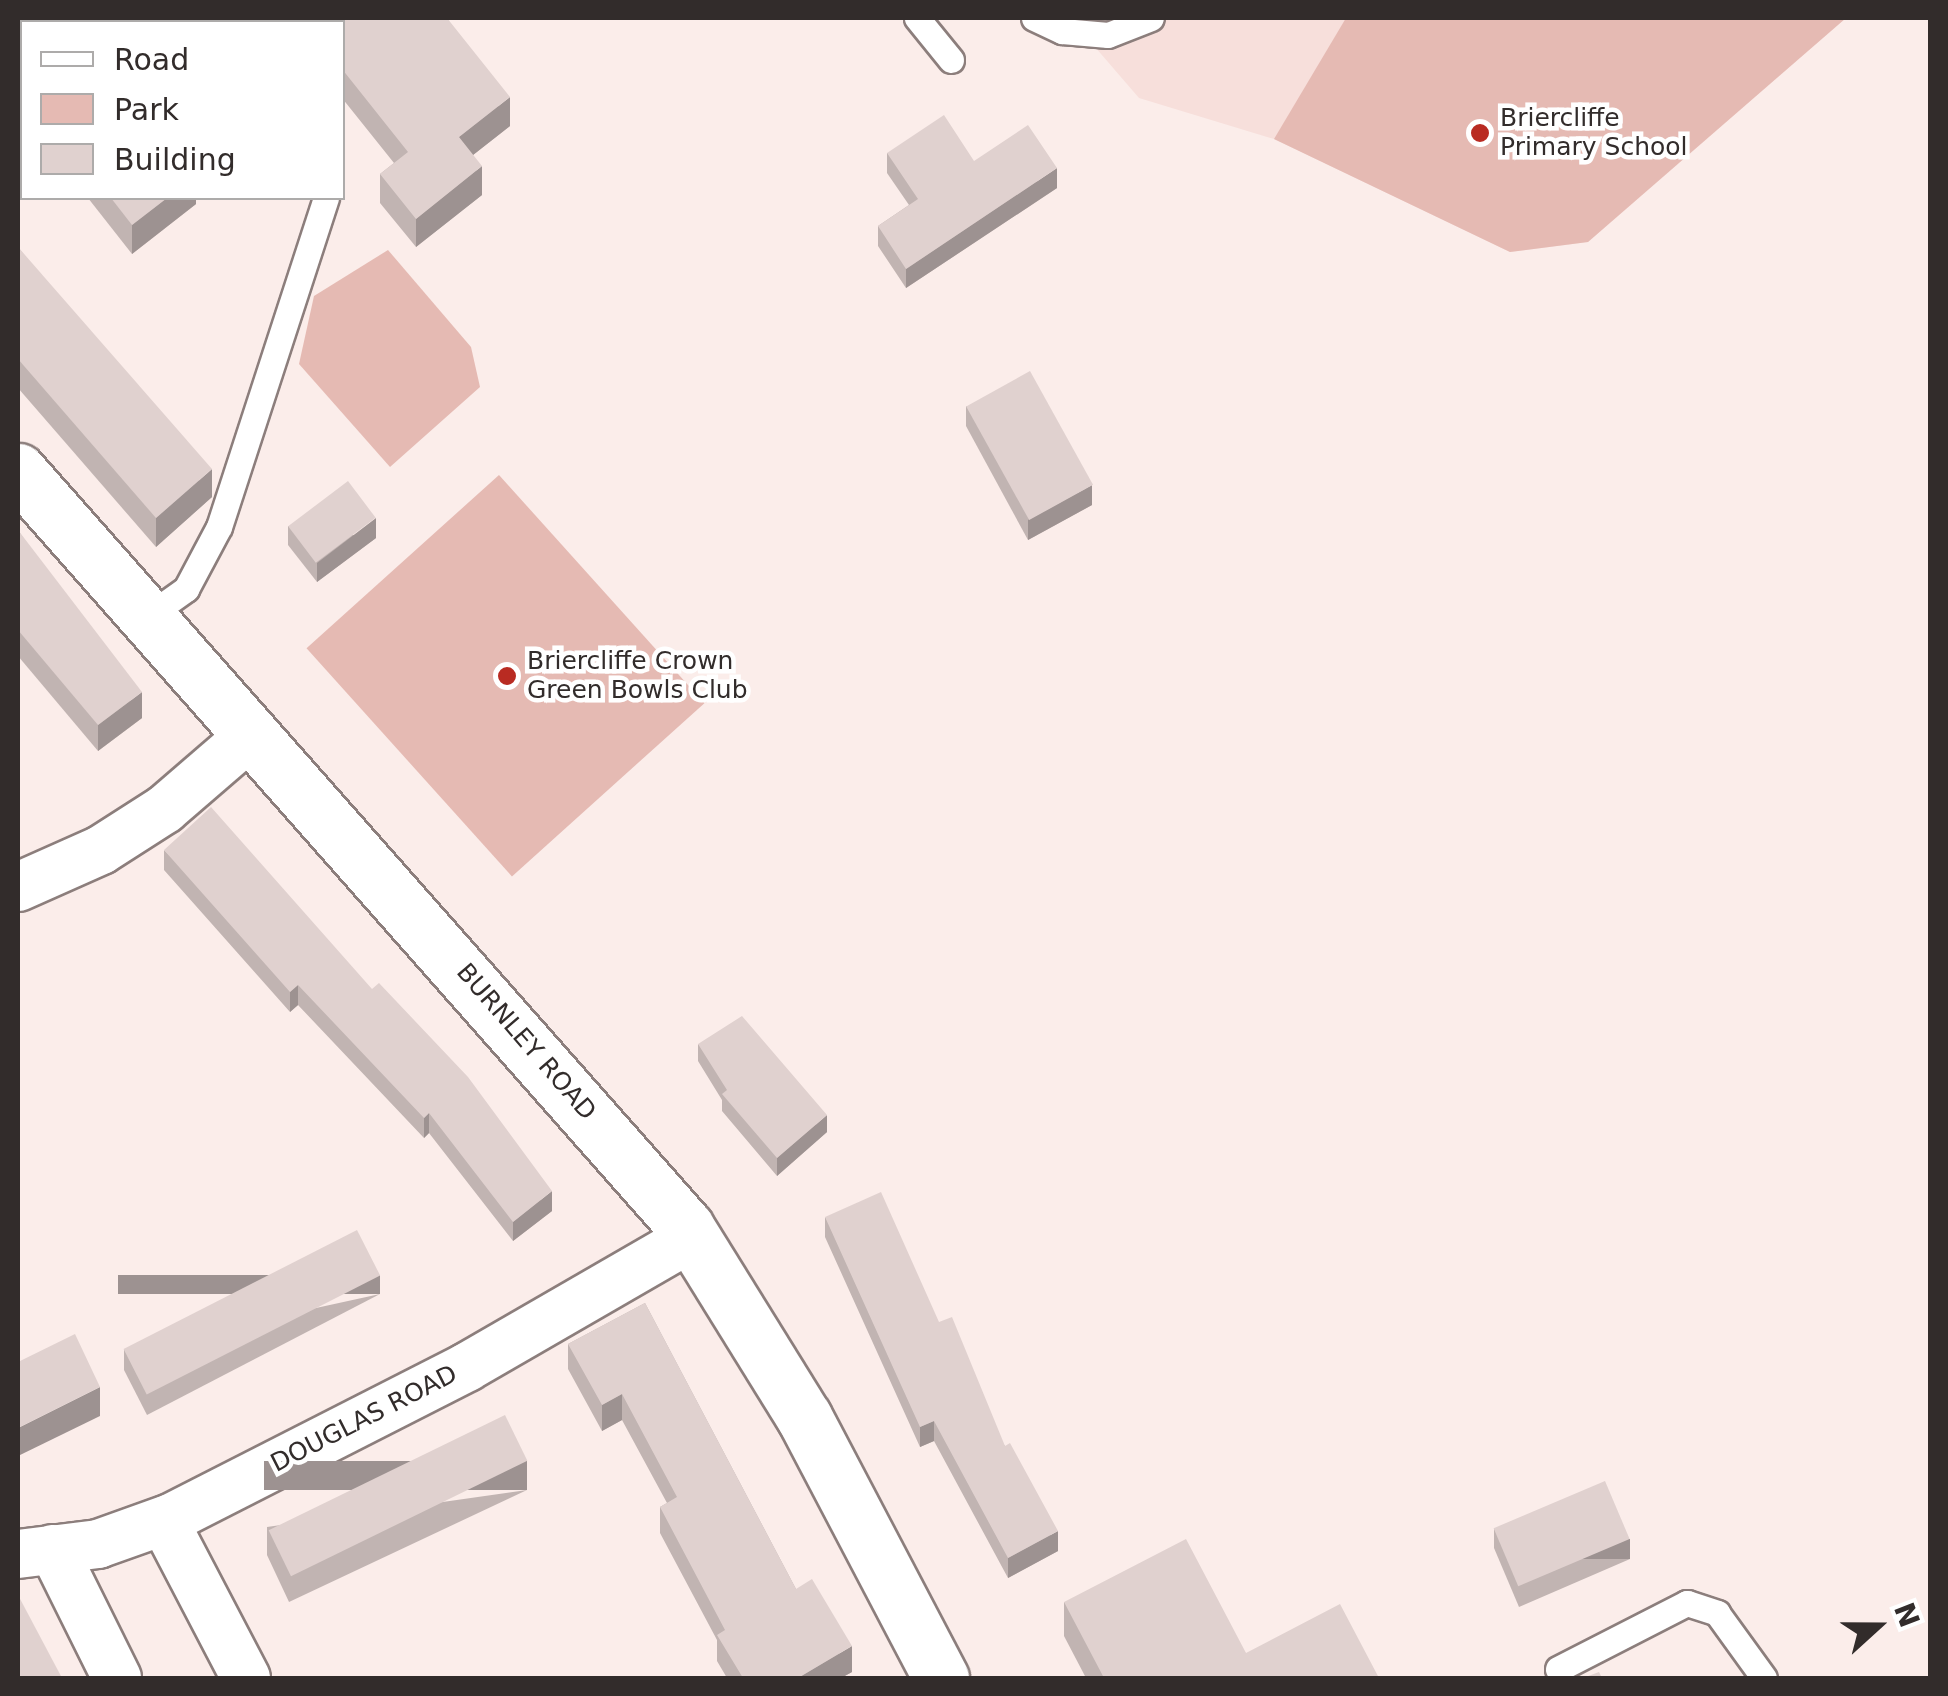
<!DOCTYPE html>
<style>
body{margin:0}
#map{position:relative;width:1948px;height:1696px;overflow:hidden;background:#fbedea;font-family:"DejaVu Sans",sans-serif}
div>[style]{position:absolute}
.built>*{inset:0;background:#f7dfdb}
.green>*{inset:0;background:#e5bab3;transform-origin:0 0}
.roads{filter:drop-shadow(2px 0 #8c7e7c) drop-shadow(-2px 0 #8c7e7c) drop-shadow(0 2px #8c7e7c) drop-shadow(0 -2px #8c7e7c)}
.service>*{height:25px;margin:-12.5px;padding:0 12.5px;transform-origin:12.5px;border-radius:12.5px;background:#fff}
.minor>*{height:48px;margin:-24px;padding:0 24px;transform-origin:24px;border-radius:24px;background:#fff}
.tertiary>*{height:55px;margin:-27.5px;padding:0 27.5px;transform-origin:27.5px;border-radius:27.5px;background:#fff}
.wall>*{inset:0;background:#c1b4b2;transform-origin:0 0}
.shaded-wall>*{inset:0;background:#9d9291;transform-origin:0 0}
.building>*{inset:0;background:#e0d1cf;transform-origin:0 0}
.dots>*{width:28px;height:28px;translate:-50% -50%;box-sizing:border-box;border:5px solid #fff;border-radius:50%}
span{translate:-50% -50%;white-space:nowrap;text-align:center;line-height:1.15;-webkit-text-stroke:9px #fff;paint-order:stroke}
.poi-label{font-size:25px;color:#322c2b}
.left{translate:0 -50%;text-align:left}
.street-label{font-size:25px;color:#322c2b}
.frame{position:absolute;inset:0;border:20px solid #322c2b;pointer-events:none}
.legend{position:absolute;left:20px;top:20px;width:325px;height:180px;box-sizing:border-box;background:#fff;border:2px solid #adabaa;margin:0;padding:12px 18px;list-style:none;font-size:30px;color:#322c2b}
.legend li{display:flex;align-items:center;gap:20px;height:50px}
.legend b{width:50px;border:2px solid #adabaa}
.north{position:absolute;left:1828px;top:1576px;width:100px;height:100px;-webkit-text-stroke:8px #fff;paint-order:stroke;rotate:69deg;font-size:28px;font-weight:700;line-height:40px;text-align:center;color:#322c2b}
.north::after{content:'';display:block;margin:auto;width:35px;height:45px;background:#322c2b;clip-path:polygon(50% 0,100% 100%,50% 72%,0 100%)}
</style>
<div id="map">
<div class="built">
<i style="clip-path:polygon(1070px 18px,1846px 18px,1588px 242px,1510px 252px,1274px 139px,1139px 98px)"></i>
</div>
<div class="green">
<i style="clip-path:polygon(1346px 18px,1846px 18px,1588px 242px,1510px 252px,1274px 139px)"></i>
<i style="clip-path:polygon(388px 250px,471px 347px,480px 387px,390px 467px,299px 364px,314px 296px)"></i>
<i style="left:499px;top:475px;width:307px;height:259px;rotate:48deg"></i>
</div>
<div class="roads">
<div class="service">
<i style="left:917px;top:18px;width:54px;rotate:51deg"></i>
<i style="left:1034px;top:18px;width:31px;rotate:25deg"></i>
<i style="left:1062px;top:31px;width:46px;rotate:5deg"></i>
<i style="left:1108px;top:35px;width:46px;rotate:-21.6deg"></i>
<i style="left:148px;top:616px;width:47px;rotate:-35.4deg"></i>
<i style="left:186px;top:589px;width:70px;rotate:-62deg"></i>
<i style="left:219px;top:527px;width:346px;rotate:-72deg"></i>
<i style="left:1558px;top:1669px;width:145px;rotate:-27.1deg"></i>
<i style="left:1687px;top:1603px;width:32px;rotate:18deg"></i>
<i style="left:1717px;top:1613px;width:80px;rotate:54.1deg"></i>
</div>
<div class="minor">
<i style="left:116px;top:18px;width:6px;rotate:39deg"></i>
<i style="left:221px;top:22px;width:7px;rotate:-34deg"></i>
<i style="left:18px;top:887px;width:91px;rotate:-24deg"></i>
<i style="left:101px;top:850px;width:76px;rotate:-32.6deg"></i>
<i style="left:165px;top:809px;width:115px;rotate:-40.8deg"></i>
<i style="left:164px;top:1521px;width:177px;rotate:62.4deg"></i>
<i style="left:53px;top:1549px;width:144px;rotate:63.6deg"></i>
<i style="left:18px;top:1554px;width:81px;rotate:-7.1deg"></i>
<i style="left:98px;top:1544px;width:77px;rotate:-19.6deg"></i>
<i style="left:171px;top:1518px;width:332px;rotate:-27deg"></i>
<i style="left:467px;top:1367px;width:260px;rotate:-30deg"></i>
</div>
<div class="tertiary">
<i style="left:18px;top:471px;width:1009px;rotate:48.54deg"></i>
<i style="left:686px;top:1227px;width:224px;rotate:58.2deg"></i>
<i style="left:804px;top:1417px;width:295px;rotate:62.3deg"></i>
</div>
</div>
<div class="wall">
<i style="left:18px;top:18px;width:6px;height:89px;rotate:45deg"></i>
<i style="clip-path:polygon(296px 18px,447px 18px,510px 126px,473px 155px,482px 195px,416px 247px,380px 203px,380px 174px,394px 163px,342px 98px,342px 22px,296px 22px)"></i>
<i style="clip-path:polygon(887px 153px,974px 161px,1057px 188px,906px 288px,878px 246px,878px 226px,909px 205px,887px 173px)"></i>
<i style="clip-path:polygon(88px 198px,196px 198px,196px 204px,132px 254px)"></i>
<i style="clip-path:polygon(18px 247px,212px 497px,156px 547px,18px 388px)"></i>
<i style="clip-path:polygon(966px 406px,1092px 505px,1028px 540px,966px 426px)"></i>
<i style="clip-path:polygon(288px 526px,376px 538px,317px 582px,288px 545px)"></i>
<i style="clip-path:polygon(18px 530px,142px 718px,98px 751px,18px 656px)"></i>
<i style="clip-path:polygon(164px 850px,552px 1211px,513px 1241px,429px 1133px,424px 1138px,298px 1005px,290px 1012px,164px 870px)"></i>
<i style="clip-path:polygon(698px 1044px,827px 1132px,777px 1176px,722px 1111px,722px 1100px,698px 1061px)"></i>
<i style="clip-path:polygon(825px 1217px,1005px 1446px,1058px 1551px,1008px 1578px,934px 1441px,920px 1447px,825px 1237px)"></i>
<i style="clip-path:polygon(380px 1294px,147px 1415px,124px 1370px,124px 1350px)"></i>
<i style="clip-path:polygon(645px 1303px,796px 1589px,852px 1672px,841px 1678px,727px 1678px,717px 1661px,717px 1640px,660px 1533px,660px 1507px,667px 1503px,622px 1420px,602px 1431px,568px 1369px,568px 1344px)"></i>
<i style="clip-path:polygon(527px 1490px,289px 1602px,267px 1555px,267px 1527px)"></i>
<i style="clip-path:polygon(1494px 1529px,1630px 1559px,1519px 1607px,1494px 1548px)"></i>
<i style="clip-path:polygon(1064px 1602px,1246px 1653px,1379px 1678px,1086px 1678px,1064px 1636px)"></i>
</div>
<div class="shaded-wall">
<i style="clip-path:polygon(510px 97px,510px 126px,459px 166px,459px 137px)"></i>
<i style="clip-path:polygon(482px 166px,482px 195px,416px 247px,416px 219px)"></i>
<i style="clip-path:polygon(1057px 168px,1057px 188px,906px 288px,906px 269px)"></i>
<i style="clip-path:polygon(167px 198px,196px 198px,196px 204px,132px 254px,132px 225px)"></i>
<i style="clip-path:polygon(212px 469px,212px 497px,156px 547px,156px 518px)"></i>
<i style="clip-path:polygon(1092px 485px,1092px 505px,1028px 540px,1028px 520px)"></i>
<i style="clip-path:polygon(376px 518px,376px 538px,317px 582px,317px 563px)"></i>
<i style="clip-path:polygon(142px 692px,142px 718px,98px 751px,98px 725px)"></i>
<i style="clip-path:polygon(298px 985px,298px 1005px,290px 1012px,290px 992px)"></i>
<i style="clip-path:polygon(429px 1113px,429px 1133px,424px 1138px,424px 1118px)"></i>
<i style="clip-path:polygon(827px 1115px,827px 1132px,777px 1176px,777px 1158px)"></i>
<i style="clip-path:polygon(552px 1191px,552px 1211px,513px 1241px,513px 1222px)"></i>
<i style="left:380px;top:1275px;width:19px;height:262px;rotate:90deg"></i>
<i style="clip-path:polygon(100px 1387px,100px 1416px,18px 1456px,18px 1428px)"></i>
<i style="clip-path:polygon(622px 1394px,622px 1420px,602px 1431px,602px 1405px)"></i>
<i style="clip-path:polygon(934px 1421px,934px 1441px,920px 1447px,920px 1427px)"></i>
<i style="left:527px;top:1461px;width:29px;height:263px;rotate:90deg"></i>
<i style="clip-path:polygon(1058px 1531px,1058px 1551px,1008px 1578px,1008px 1558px)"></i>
<i style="left:1630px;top:1539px;width:20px;height:121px;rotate:90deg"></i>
<i style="clip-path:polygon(852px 1646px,852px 1672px,841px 1678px,798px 1678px)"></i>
</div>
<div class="building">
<i style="clip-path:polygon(18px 18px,70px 18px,74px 22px,22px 22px,22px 85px,18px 79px)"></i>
<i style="clip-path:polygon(301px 18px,447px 18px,510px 97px,459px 137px,482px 166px,416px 219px,380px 174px,408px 152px,342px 69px,342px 22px,305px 22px)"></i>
<i style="clip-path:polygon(944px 115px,974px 161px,1028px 125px,1057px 168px,906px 269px,878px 226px,918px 199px,887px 153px)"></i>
<i style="clip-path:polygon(111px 198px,167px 198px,132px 225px)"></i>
<i style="clip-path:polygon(18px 247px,212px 469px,156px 518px,18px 359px)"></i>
<i style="left:1030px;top:371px;width:130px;height:73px;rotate:61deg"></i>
<i style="left:348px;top:481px;width:46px;height:75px;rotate:53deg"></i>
<i style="clip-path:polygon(18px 530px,142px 692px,98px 725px,18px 630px)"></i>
<i style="clip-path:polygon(211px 807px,372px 989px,379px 983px,468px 1077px,552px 1191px,513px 1222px,429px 1113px,424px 1118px,298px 985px,290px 992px,164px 850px)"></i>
<i style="clip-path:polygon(742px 1016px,827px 1115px,777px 1158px,722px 1094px,727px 1090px,698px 1044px)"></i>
<i style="clip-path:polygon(881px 1192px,939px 1322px,952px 1317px,1005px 1446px,1010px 1443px,1058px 1531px,1008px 1558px,934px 1421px,920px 1427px,825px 1217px)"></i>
<i style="left:357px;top:1230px;width:51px;height:262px;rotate:63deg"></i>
<i style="clip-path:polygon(645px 1303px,796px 1589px,812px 1579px,852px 1646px,798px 1678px,743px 1678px,717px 1635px,725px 1630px,660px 1507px,677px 1497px,622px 1394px,602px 1405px,568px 1344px)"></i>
<i style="clip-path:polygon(75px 1334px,100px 1387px,18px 1428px,18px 1362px)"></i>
<i style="left:505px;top:1415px;width:51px;height:263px;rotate:64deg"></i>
<i style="left:1605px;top:1481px;width:63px;height:121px;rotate:67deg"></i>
<i style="clip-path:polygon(1186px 1539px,1246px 1653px,1340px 1604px,1379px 1678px,1104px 1678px,1064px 1602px)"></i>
<i style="clip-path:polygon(18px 1595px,62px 1678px,18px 1678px)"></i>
<i style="clip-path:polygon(1599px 1672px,1602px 1678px,1583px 1678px)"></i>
</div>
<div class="dots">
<i style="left:1480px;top:133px;background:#b92b22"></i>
<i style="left:507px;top:676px;background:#b92b22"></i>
</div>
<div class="poi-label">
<span class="left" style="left:1500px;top:133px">Briercliffe<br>Primary School</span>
<span class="left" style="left:527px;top:676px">Briercliffe Crown<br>Green Bowls Club</span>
</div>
<div class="street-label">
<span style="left:526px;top:1042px;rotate:49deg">BURNLEY ROAD</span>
<span style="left:364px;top:1419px;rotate:-27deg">DOUGLAS ROAD</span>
</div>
<div class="frame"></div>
<ul class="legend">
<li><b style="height:12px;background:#fff"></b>Road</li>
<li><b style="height:28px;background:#e5bab3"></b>Park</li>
<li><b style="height:28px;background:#e0d1cf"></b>Building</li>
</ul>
<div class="north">N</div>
</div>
